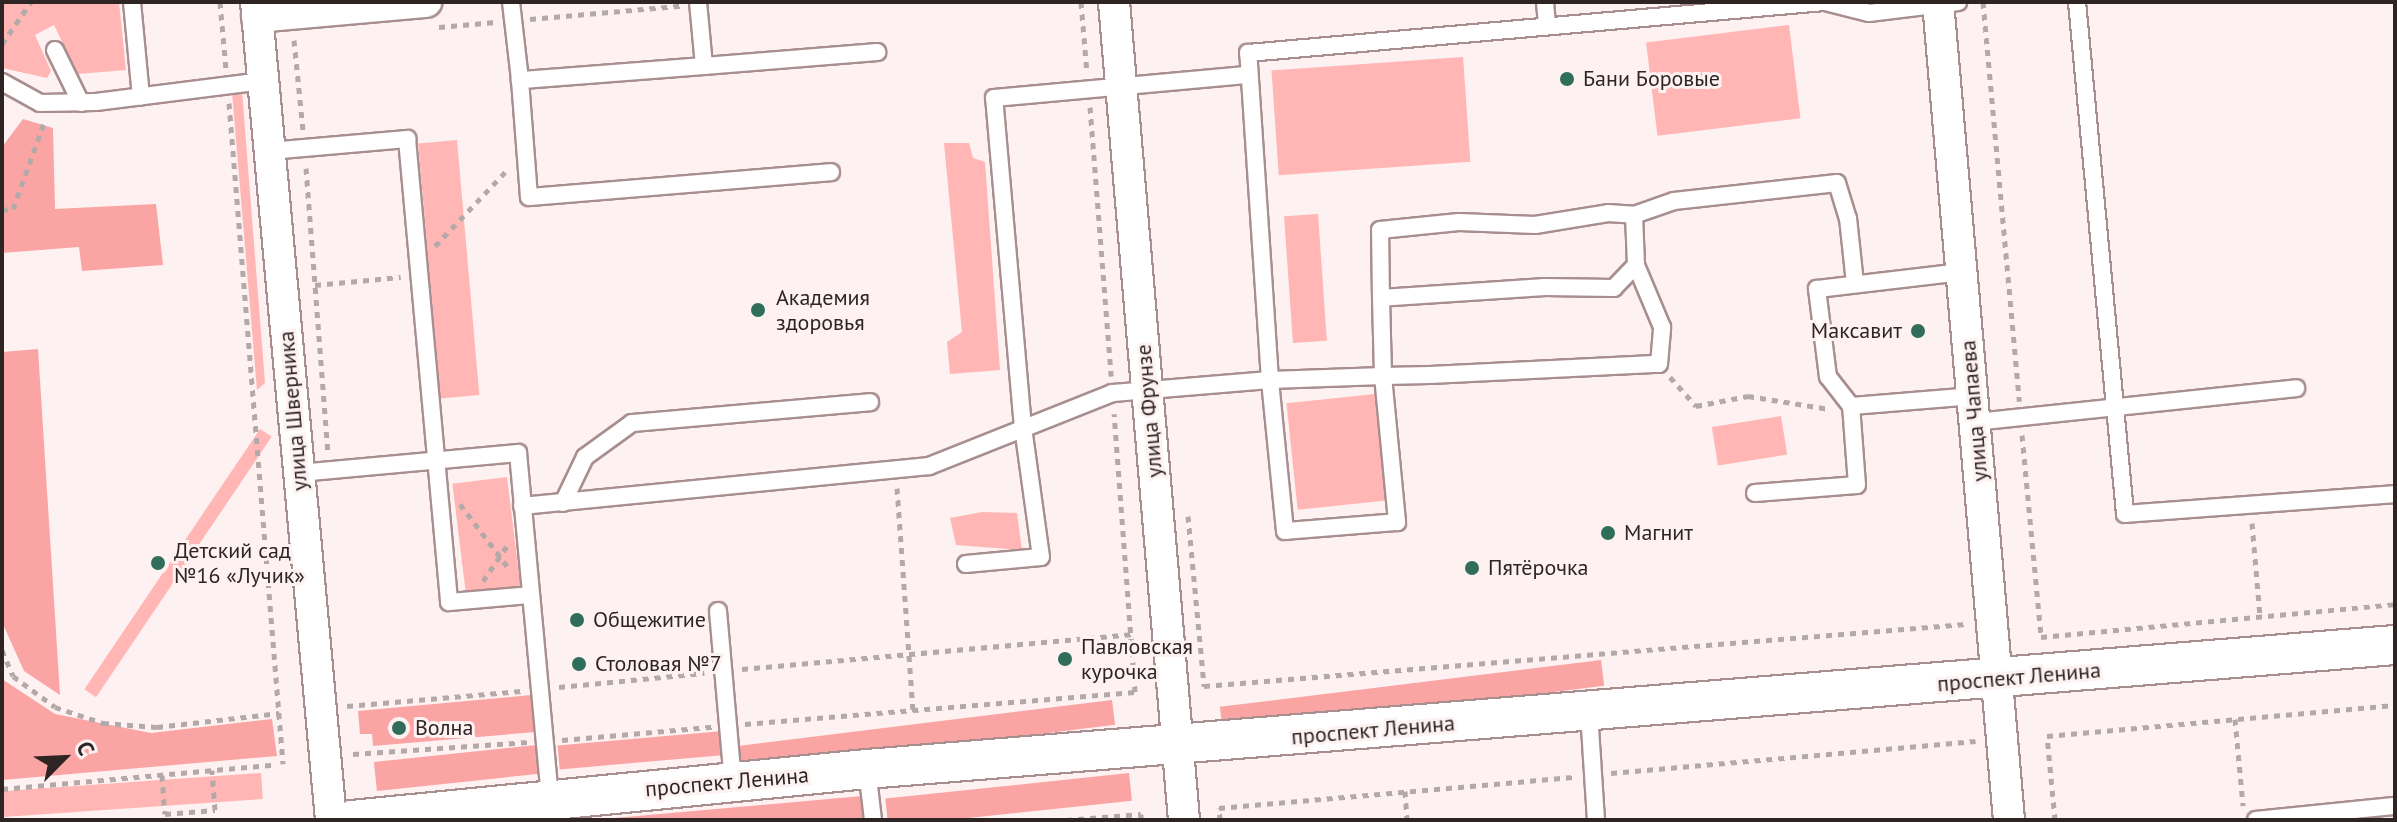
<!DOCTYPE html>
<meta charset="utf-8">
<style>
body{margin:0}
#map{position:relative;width:2397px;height:822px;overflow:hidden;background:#fdf1f1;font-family:"PT Sans",sans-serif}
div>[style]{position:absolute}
.green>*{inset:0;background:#ffb6b4;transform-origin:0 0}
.forest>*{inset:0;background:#faa5a4;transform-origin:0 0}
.path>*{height:5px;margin-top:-2.5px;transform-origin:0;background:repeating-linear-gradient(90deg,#b4a9a9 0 6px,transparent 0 12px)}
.roads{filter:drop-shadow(2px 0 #a88e8e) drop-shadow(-2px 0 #a88e8e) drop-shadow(0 2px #a88e8e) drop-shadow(0 -2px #a88e8e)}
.service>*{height:16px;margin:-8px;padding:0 8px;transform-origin:8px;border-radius:8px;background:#fff}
.minor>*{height:30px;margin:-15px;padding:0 15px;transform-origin:15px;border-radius:15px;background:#fff}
.tertiary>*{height:38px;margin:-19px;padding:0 19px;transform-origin:19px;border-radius:19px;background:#fff}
.dots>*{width:22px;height:22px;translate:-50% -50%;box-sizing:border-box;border:4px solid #fdf1f1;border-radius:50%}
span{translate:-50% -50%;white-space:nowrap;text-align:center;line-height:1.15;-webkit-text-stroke:6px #fdf1f1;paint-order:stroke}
.poi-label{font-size:22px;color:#2e2424}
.left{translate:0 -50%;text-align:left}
.right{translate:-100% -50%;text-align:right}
.street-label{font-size:22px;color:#2e2424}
.frame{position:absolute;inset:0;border:4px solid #2e2424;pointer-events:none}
.north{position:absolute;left:24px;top:718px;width:80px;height:80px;-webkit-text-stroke:6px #fdf1f1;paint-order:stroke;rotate:66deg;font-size:22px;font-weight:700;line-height:32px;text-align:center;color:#2e2424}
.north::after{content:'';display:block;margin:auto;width:28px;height:36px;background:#2e2424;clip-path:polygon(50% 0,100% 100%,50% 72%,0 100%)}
</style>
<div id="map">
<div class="green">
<i style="clip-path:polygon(2px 2px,119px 2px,126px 70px,78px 74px,54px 25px,35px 35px,51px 71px,47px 78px,2px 68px)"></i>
<i style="left:1789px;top:25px;width:94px;height:144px;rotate:83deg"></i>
<i style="left:1463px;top:57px;width:105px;height:192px;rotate:86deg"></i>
<i style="clip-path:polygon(242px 91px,265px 383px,257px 390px,232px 92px)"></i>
<i style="left:457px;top:140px;width:256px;height:39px;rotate:85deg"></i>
<i style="clip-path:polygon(944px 143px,969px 143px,973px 158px,985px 162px,1000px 370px,950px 374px,947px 342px,962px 332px)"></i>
<i style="left:1318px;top:214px;width:127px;height:34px;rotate:86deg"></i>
<i style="left:1375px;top:394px;width:107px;height:89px;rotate:84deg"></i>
<i style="left:1781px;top:416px;width:39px;height:70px;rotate:81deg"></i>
<i style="left:260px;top:429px;width:14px;height:314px;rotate:34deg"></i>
<i style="left:507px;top:477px;width:110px;height:55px;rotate:83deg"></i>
<i style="clip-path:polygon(982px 512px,1017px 513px,1022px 550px,956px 545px,950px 518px)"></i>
<i style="left:261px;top:773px;width:26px;height:260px;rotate:86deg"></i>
</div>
<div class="forest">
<i style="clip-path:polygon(23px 119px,53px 128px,55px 209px,156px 204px,163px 265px,82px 271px,79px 247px,2px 253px,2px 147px)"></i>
<i style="clip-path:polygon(38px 349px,60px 695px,24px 671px,2px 622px,2px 352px)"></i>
<i style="left:1601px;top:660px;width:26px;height:384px;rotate:83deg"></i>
<i style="clip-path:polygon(2px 679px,55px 714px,151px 733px,272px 719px,277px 756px,2px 780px)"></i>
<i style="clip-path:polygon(531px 695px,535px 732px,373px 746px,372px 734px,360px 734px,358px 711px)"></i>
<i style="left:1112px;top:700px;width:25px;height:377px;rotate:83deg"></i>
<i style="left:723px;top:731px;width:24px;height:166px;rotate:85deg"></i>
<i style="left:536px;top:745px;width:29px;height:163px;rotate:84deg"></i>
<i style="left:1129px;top:773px;width:28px;height:245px;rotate:84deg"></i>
<i style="clip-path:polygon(862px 796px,863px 820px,592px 820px)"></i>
</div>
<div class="path">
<i style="left:220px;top:2px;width:67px;rotate:84.9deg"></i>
<i style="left:1081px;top:2px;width:71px;rotate:85.2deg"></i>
<i style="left:1983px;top:2px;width:401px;rotate:84.8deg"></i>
<i style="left:530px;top:19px;width:151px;rotate:-5deg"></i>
<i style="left:439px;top:27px;width:57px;rotate:-5deg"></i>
<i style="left:294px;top:40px;width:90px;rotate:84.3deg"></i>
<i style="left:2px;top:44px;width:51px;rotate:-55.4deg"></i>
<i style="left:229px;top:103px;width:663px;rotate:85.33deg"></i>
<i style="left:1090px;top:107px;width:270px;rotate:85.5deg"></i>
<i style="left:306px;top:168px;width:286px;rotate:85.6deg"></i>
<i style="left:2px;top:210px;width:11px;rotate:-5deg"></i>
<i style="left:13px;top:209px;width:91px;rotate:-70.2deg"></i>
<i style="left:435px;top:246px;width:106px;rotate:-46.5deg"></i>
<i style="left:315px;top:285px;width:86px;rotate:-5.3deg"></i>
<i style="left:1670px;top:377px;width:39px;rotate:48deg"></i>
<i style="left:1696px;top:406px;width:53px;rotate:-10.9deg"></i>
<i style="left:1748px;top:396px;width:82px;rotate:9.1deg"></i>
<i style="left:2022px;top:435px;width:203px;rotate:84.6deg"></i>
<i style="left:2041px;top:637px;width:356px;rotate:-5.3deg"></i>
<i style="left:897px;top:488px;width:223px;rotate:85.9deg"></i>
<i style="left:460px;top:504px;width:78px;rotate:52.8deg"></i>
<i style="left:1188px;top:516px;width:171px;rotate:84.6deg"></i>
<i style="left:1204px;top:686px;width:764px;rotate:-4.66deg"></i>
<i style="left:2252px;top:523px;width:94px;rotate:85.1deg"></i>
<i style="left:483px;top:581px;width:42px;rotate:-55.6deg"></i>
<i style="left:2px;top:650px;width:28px;rotate:67deg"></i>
<i style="left:13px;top:676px;width:52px;rotate:36.4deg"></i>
<i style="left:55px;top:707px;width:51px;rotate:18.4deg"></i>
<i style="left:103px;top:723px;width:54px;rotate:4.2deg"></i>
<i style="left:157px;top:727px;width:123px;rotate:-6.5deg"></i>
<i style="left:742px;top:669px;width:391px;rotate:-5.1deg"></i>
<i style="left:559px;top:687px;width:146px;rotate:-5.5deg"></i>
<i style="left:347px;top:706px;width:175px;rotate:-4.9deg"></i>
<i style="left:2235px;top:719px;width:87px;rotate:84.7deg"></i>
<i style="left:745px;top:724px;width:391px;rotate:-4.7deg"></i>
<i style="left:1135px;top:692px;width:279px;rotate:-94.3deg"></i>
<i style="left:562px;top:740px;width:151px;rotate:-5deg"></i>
<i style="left:353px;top:754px;width:175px;rotate:-3.9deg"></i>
<i style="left:1611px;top:773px;width:366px;rotate:-5deg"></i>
<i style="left:162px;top:775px;width:39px;rotate:86deg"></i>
<i style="left:165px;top:814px;width:50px;rotate:-4.6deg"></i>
<i style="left:215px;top:810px;width:40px;rotate:-94.3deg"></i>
<i style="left:2px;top:789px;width:272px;rotate:-5.1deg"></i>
<i style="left:1405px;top:791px;width:29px;rotate:86deg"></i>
<i style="left:1066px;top:820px;width:75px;rotate:-4.6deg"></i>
<i style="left:1141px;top:814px;width:6px;rotate:90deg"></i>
<i style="left:1220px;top:820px;width:12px;rotate:-95deg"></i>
<i style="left:1219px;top:808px;width:355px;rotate:-5deg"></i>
<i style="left:2055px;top:820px;width:84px;rotate:-95.4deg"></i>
<i style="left:2047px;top:736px;width:349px;rotate:-5.1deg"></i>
</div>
<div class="roads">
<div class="service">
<i style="left:132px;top:2px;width:95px;rotate:84.6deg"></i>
<i style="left:511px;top:2px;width:79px;rotate:83.4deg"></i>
<i style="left:698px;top:2px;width:64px;rotate:84.6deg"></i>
<i style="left:704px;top:66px;width:185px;rotate:175.6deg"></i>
<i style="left:520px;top:80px;width:117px;rotate:85.6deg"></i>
<i style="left:529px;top:197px;width:303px;rotate:-4.7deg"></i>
<i style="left:1545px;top:2px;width:24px;rotate:85deg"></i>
<i style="left:1825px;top:2px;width:45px;rotate:14deg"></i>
<i style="left:1869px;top:13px;width:90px;rotate:-7deg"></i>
<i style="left:2077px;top:2px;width:514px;rotate:84.64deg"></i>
<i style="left:2125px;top:514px;width:271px;rotate:-4.2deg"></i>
<i style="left:55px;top:50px;width:59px;rotate:63.9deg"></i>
<i style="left:704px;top:66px;width:174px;rotate:-4.6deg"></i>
<i style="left:2px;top:82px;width:43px;rotate:28.9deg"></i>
<i style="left:40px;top:103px;width:56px;rotate:-1deg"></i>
<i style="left:96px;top:102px;width:168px;rotate:-7.2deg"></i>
<i style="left:269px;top:151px;width:139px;rotate:-5deg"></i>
<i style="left:407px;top:139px;width:465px;rotate:84.8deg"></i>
<i style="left:449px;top:602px;width:81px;rotate:-4.9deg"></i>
<i style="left:1634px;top:215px;width:42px;rotate:-19.3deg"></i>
<i style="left:1674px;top:201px;width:164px;rotate:-6.3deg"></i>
<i style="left:1837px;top:183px;width:37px;rotate:73deg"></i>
<i style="left:1848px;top:218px;width:66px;rotate:83.9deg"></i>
<i style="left:1381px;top:298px;width:68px;rotate:-90.8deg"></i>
<i style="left:1380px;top:230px;width:79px;rotate:-5.8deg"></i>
<i style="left:1459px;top:222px;width:76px;rotate:2.3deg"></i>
<i style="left:1535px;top:225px;width:74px;rotate:-9.3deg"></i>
<i style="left:1608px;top:213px;width:26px;rotate:4deg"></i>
<i style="left:1634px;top:215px;width:50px;rotate:87.7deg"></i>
<i style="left:1636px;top:265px;width:32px;rotate:134deg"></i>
<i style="left:1614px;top:288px;width:69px;rotate:-179.2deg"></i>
<i style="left:1545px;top:287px;width:164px;rotate:176.2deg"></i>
<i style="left:1381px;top:298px;width:78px;rotate:88.5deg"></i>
<i style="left:1383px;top:376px;width:147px;rotate:84.5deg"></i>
<i style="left:1397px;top:522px;width:112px;rotate:175.4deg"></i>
<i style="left:1285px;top:531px;width:152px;rotate:-95.7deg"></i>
<i style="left:1270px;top:380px;width:113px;rotate:-2deg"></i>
<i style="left:1383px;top:376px;width:47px;rotate:-1.2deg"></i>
<i style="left:1430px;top:375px;width:229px;rotate:-2.8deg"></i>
<i style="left:1659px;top:364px;width:37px;rotate:-85deg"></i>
<i style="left:1662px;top:327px;width:67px;rotate:-112.8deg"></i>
<i style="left:1851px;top:406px;width:37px;rotate:-128deg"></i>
<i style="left:1828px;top:377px;width:89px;rotate:-97.1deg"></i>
<i style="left:1817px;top:289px;width:146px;rotate:-6.7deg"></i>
<i style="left:1975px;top:422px;width:323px;rotate:-6deg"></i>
<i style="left:299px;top:473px;width:220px;rotate:-5.2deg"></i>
<i style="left:518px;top:453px;width:347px;rotate:84.7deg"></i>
<i style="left:1755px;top:493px;width:102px;rotate:-4.5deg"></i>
<i style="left:1857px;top:485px;width:79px;rotate:-94.3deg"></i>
<i style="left:1851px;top:406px;width:121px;rotate:-4.7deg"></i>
<i style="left:563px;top:503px;width:51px;rotate:-64.4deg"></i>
<i style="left:585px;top:457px;width:58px;rotate:-35.9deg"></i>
<i style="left:632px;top:423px;width:239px;rotate:-5deg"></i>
<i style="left:522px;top:506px;width:409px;rotate:-5.6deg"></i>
<i style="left:929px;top:466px;width:197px;rotate:-21.7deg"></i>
<i style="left:1112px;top:393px;width:159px;rotate:-4.7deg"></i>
<i style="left:1270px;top:380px;width:328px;rotate:-93.8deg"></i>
<i style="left:1248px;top:53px;width:578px;rotate:-5.06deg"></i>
<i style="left:966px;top:564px;width:75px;rotate:-5.3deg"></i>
<i style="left:1041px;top:557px;width:130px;rotate:-97.9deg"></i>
<i style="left:1023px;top:428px;width:331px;rotate:-95deg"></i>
<i style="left:994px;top:98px;width:256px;rotate:-5.2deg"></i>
<i style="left:718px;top:611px;width:171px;rotate:85deg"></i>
<i style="left:1589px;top:712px;width:108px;rotate:86.3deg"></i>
<i style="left:867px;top:769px;width:51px;rotate:83.3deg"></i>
<i style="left:2256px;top:820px;width:140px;rotate:-5.8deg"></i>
</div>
<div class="minor">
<i style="left:256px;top:2px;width:821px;rotate:84.76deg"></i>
<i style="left:1114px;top:2px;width:821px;rotate:85.11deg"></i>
<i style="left:1938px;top:2px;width:821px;rotate:85.04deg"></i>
<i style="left:257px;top:17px;width:170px;rotate:-5.1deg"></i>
</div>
<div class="tertiary">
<i style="left:352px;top:820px;width:518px;rotate:-5.66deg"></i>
<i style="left:867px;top:769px;width:1533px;rotate:-4.64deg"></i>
</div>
</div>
<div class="dots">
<i style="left:1567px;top:79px;background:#306e5b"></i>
<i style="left:758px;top:310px;background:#306e5b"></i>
<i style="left:1918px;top:331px;background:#306e5b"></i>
<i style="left:1608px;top:533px;background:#306e5b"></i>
<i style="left:158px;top:563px;background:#306e5b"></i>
<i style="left:1472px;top:568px;background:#306e5b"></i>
<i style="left:577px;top:620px;background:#306e5b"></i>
<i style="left:1065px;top:659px;background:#306e5b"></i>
<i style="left:579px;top:664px;background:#306e5b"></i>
<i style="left:399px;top:728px;background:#306e5b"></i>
</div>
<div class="poi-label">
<span class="left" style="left:1583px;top:79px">Бани Боровые</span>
<span class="left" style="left:776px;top:310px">Академия<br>здоровья</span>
<span class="right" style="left:1902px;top:331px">Максавит</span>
<span class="left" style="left:1624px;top:533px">Магнит</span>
<span class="left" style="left:174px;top:563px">Детский сад<br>№16 «Лучик»</span>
<span class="left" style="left:1488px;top:568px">Пятёрочка</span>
<span class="left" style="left:593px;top:620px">Общежитие</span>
<span class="left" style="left:1081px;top:659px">Павловская<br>курочка</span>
<span class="left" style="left:595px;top:664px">Столовая №7</span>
<span class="left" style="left:415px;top:728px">Волна</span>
</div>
<div class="street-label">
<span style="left:293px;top:411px;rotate:-95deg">улица Шверника</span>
<span style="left:1149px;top:411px;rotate:-95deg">улица Фрунзе</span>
<span style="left:1974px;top:411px;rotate:-95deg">улица Чапаева</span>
<span style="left:2019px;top:677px;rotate:-5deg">проспект Ленина</span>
<span style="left:1373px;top:730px;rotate:-5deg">проспект Ленина</span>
<span style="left:727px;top:782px;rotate:-5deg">проспект Ленина</span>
</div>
<div class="frame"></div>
<div class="north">С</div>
</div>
